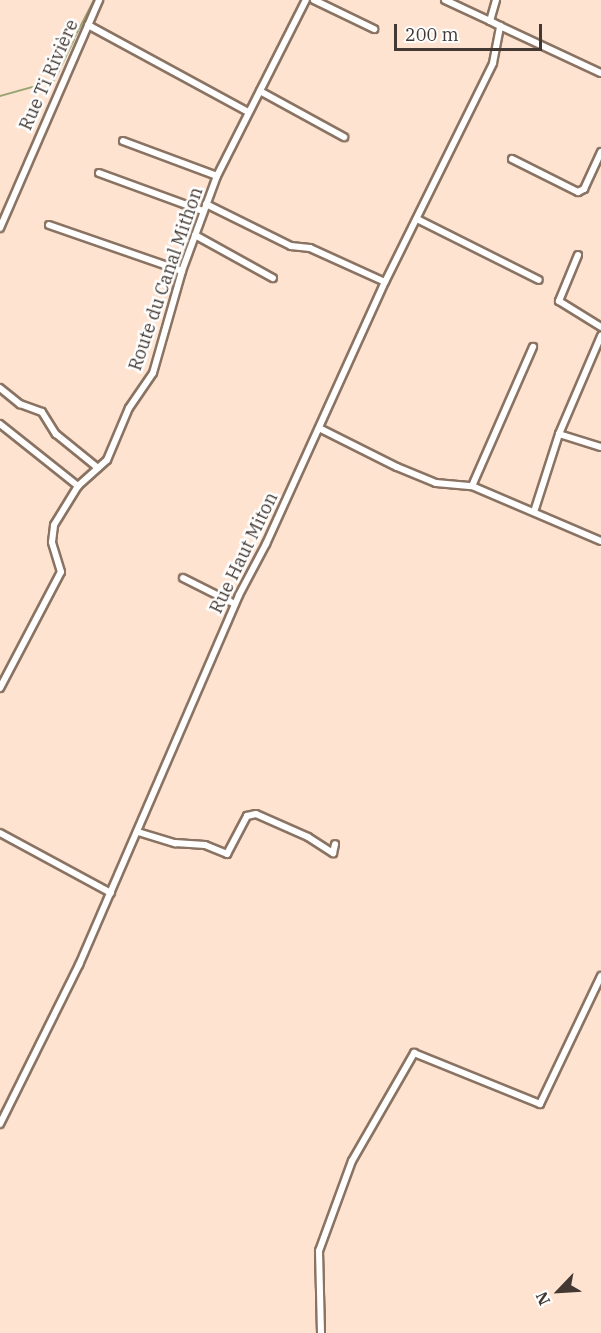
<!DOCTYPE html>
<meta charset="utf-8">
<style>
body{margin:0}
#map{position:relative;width:601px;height:1333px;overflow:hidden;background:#fee3d1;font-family:"IBM Plex Serif",serif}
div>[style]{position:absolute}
.stream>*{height:1.5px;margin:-0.75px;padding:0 0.75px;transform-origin:0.75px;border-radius:0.75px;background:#9aa473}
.roads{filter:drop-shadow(2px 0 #8a7362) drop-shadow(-2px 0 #8a7362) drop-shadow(0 2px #8a7362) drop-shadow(0 -2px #8a7362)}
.minor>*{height:6px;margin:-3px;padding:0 3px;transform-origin:3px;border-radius:3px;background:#fff}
span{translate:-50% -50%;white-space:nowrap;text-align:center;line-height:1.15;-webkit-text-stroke:5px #fff;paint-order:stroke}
.street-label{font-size:18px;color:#433932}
.north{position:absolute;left:529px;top:1261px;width:60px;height:60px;-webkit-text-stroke:4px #fff;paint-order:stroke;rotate:245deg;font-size:16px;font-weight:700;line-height:24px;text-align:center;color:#433932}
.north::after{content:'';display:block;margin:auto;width:21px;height:27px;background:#433932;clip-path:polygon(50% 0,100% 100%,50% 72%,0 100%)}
.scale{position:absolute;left:394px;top:24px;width:148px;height:27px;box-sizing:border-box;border:3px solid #433932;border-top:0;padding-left:8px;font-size:18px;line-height:21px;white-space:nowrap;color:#433932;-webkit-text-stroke:4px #fff;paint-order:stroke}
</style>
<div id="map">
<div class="stream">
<i style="left:75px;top:37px;width:42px;rotate:-62.8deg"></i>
<i style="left:0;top:96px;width:56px;rotate:-15.5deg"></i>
<i style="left:54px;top:81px;width:46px;rotate:-64deg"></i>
</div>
<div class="roads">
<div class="minor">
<i style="left:314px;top:0;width:67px;rotate:25.8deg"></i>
<i style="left:445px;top:0;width:50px;rotate:25deg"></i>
<i style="left:88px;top:25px;width:182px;rotate:28.5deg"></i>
<i style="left:500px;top:26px;width:111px;rotate:25deg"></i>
<i style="left:260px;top:91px;width:96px;rotate:28.7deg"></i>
<i style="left:123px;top:141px;width:100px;rotate:20.4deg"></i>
<i style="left:512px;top:159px;width:74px;rotate:26.6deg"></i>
<i style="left:578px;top:192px;width:7px;rotate:-27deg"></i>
<i style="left:584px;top:189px;width:41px;rotate:-65.3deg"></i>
<i style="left:99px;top:173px;width:111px;rotate:20.1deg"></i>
<i style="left:206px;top:204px;width:95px;rotate:26.3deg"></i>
<i style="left:291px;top:246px;width:19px;rotate:6deg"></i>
<i style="left:310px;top:248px;width:82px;rotate:24.4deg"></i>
<i style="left:417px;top:219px;width:136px;rotate:26.6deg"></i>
<i style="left:49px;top:225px;width:141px;rotate:19.1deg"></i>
<i style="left:0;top:228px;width:249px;rotate:-66.5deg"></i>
<i style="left:195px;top:235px;width:89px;rotate:28.9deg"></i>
<i style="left:578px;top:255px;width:50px;rotate:112.4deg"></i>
<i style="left:559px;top:301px;width:49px;rotate:31.8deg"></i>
<i style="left:0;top:388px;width:26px;rotate:39deg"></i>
<i style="left:20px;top:404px;width:23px;rotate:20deg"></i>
<i style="left:42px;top:412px;width:26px;rotate:58deg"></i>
<i style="left:56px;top:434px;width:54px;rotate:39deg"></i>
<i style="left:0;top:424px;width:100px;rotate:38.5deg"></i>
<i style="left:319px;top:428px;width:87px;rotate:26.6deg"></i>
<i style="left:397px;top:467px;width:42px;rotate:22.3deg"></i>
<i style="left:436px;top:483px;width:36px;rotate:5deg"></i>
<i style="left:472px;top:486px;width:140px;rotate:23.1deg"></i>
<i style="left:559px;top:434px;width:44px;rotate:17.2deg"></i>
<i style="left:472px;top:486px;width:152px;rotate:-66.3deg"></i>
<i style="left:534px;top:512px;width:82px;rotate:-72.2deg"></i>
<i style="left:559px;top:434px;width:107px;rotate:-66.8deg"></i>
<i style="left:183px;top:578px;width:58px;rotate:26.6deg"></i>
<i style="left:0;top:688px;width:131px;rotate:-62.3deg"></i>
<i style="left:61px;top:572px;width:31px;rotate:-107deg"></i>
<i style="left:52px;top:542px;width:17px;rotate:-83deg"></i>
<i style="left:54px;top:525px;width:46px;rotate:-58.4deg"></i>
<i style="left:78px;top:486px;width:39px;rotate:-42deg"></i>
<i style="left:107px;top:460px;width:56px;rotate:-67.1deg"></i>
<i style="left:129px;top:408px;width:42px;rotate:-55.6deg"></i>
<i style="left:153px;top:373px;width:106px;rotate:-74.1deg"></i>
<i style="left:182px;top:271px;width:101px;rotate:-69.8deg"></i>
<i style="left:217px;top:176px;width:197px;rotate:-63.2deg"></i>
<i style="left:138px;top:832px;width:39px;rotate:17deg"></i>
<i style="left:175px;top:843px;width:30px;rotate:4deg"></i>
<i style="left:205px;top:845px;width:24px;rotate:22deg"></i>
<i style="left:227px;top:854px;width:43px;rotate:-62.2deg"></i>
<i style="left:247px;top:816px;width:9px;rotate:-13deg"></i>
<i style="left:256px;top:814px;width:57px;rotate:23.9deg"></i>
<i style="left:308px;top:837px;width:30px;rotate:33deg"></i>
<i style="left:333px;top:853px;width:9px;rotate:-77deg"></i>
<i style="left:0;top:833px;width:126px;rotate:28.4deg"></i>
<i style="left:0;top:1124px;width:178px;rotate:-63.6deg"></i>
<i style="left:79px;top:965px;width:403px;rotate:-66.6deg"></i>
<i style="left:239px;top:595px;width:58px;rotate:-62.1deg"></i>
<i style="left:266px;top:544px;width:288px;rotate:-65.6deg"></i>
<i style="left:385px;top:282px;width:244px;rotate:-63.7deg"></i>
<i style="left:493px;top:63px;width:38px;rotate:-79deg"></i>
<i style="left:500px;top:26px;width:11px;rotate:-153deg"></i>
<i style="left:490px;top:21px;width:22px;rotate:-74deg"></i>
<i style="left:321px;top:1333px;width:82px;rotate:-91.4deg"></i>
<i style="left:319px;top:1251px;width:96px;rotate:-69.9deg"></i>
<i style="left:352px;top:1161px;width:125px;rotate:-60.1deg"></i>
<i style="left:414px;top:1053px;width:136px;rotate:22deg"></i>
<i style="left:540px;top:1104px;width:142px;rotate:-64.5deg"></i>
</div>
</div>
<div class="street-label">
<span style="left:49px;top:75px;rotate:-66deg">Rue Ti Rivière</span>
<span style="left:166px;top:279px;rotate:-71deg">Route du Canal Mithon</span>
<span style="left:244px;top:553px;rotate:-64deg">Rue Haut Miton</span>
</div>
<div class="north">N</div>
<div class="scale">200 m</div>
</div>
